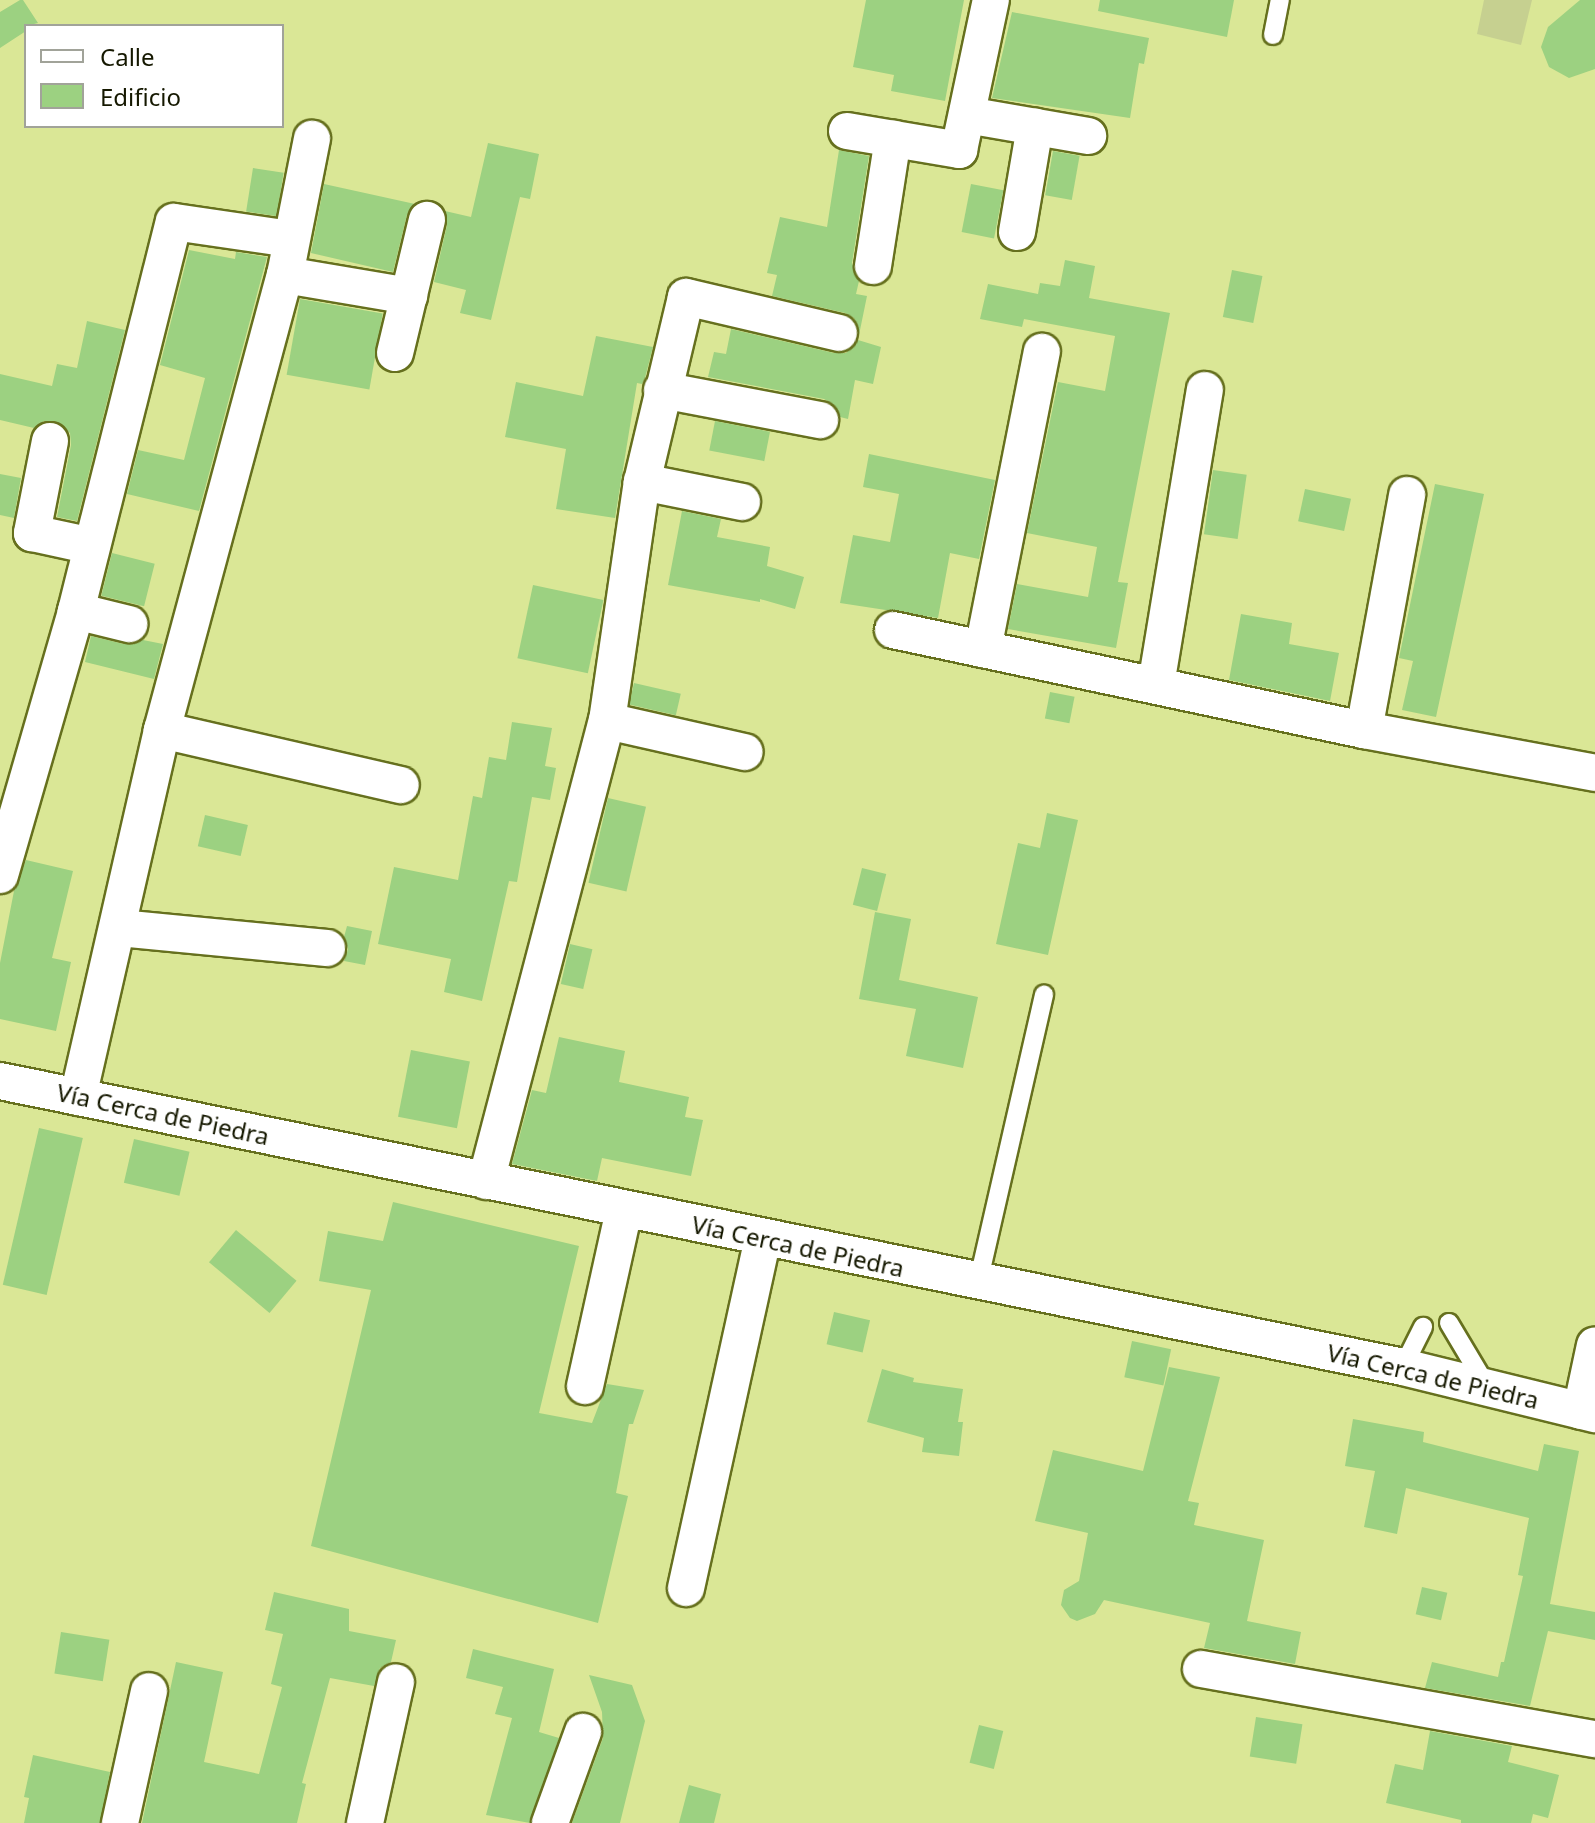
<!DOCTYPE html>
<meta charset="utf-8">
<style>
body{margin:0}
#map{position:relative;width:1595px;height:1823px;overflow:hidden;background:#dae796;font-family:"Noto Sans",sans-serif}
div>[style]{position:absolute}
.green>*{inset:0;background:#c6d090}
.building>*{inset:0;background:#9cd181;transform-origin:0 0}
.roads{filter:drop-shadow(2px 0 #66701e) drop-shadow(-2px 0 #66701e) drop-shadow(0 2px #66701e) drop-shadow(0 -2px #66701e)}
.service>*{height:18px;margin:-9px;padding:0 9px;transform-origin:9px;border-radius:9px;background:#fff}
.minor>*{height:36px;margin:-18px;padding:0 18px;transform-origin:18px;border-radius:18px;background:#fff}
span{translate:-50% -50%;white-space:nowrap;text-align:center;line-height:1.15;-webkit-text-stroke:8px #fff;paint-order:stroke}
.street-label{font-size:24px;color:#151800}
.legend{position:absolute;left:24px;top:24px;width:260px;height:104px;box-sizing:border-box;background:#fff;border:2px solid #a1a399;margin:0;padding:10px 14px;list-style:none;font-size:24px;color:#151800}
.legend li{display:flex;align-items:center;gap:16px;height:40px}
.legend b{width:40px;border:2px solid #a1a399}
</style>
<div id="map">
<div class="green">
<i style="clip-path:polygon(1484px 0,1532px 0,1521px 45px,1477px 34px)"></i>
</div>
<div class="building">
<i style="clip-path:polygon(20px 0,23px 0,38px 23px,26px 26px,26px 31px,0 48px,0 12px)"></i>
<i style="clip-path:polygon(866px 0,964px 0,945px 101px,891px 91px,894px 75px,853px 67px)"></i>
<i style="clip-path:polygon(1100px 0,1234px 0,1227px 37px,1098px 11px)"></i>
<i style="clip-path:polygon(1580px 0,1595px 0,1595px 69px,1569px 78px,1549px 67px,1541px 47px,1548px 27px)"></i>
<i style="clip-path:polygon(1012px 12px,1149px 38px,1144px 64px,1139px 63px,1130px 118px,992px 98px)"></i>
<i style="clip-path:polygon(488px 143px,539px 154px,530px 199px,520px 197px,491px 320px,460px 313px,466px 290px,434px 282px,447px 225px,445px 211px,471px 217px)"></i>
<i style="clip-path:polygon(839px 150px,869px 156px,852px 263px,859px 281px,856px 294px,867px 296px,859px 335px,854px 318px,845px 313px,772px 296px,777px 275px,767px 273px,780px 217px,827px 227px)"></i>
<i style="left:1053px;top:151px;width:27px;height:45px;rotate:10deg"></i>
<i style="left:253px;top:168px;width:31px;height:44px;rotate:9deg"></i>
<i style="clip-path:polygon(324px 184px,415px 204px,407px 215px,393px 272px,311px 253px)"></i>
<i style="left:971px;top:184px;width:33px;height:49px;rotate:11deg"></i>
<i style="clip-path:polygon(189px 250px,235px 259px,236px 252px,267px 257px,199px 511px,127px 494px,138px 450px,184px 460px,205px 378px,160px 365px)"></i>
<i style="clip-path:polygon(1065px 260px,1095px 266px,1089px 298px,1170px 313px,1118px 582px,1128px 583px,1116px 648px,1008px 629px,1017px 584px,1088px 597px,1097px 547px,1027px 533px,1058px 382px,1105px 391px,1115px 336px,1024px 319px,1022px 327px,980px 319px,988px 284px,1038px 294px,1040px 283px,1060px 286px)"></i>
<i style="left:1232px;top:270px;width:31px;height:48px;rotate:11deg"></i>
<i style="left:300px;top:299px;width:84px;height:77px;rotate:10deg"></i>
<i style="clip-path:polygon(87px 321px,125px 330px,77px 521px,57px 517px,71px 445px,70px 433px,55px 421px,44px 421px,34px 428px,0 420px,0 374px,52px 386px,57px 364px,77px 368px)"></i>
<i style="clip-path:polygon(731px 329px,834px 353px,846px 353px,858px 340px,881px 347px,873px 384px,855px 380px,848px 419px,840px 417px,834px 405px,824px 399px,708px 377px,714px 352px,726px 354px)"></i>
<i style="clip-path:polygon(596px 336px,653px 347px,645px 378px,642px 384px,637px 383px,615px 518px,556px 509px,566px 449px,505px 437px,516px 382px,583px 396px)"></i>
<i style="left:715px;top:421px;width:56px;height:30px;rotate:11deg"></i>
<i style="clip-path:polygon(869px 454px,995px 480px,979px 559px,950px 553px,938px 618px,840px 603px,853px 535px,890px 542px,899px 494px,863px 487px)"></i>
<i style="left:1213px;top:470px;width:34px;height:65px;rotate:8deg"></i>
<i style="clip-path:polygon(0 474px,21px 478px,14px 518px,0 515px)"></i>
<i style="clip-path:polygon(1435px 484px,1484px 494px,1436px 717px,1402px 710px,1413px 661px,1399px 658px)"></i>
<i style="left:1305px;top:489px;width:47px;height:33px;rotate:12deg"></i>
<i style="clip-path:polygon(682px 511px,721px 519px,717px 537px,770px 547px,767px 566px,804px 577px,795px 609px,760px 599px,760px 602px,668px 585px)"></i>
<i style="left:112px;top:553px;width:44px;height:44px;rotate:14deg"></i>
<i style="left:533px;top:585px;width:72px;height:75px;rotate:12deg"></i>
<i style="clip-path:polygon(1241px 614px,1292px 623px,1289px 644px,1339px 653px,1330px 701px,1229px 680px)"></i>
<i style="clip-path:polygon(91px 636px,124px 644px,143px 640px,163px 644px,154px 679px,85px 662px)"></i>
<i style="left:634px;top:683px;width:48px;height:22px;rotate:13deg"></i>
<i style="left:1050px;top:692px;width:25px;height:27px;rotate:11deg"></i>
<i style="clip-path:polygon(512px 722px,552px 728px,545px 766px,556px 768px,550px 800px,532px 797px,517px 882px,509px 881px,482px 1001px,444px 992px,451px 959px,378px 944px,394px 867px,458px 880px,473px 796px,482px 798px,489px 757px,506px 760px)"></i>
<i style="left:608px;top:798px;width:39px;height:87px;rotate:13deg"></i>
<i style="clip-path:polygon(1047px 813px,1078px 820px,1048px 955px,996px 944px,1018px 843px,1040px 848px)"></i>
<i style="left:205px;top:815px;width:44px;height:32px;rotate:13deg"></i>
<i style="clip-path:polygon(26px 860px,73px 871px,52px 958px,71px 962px,56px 1031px,0 1019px,0 963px,14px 891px)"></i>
<i style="left:862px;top:868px;width:25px;height:38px;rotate:14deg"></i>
<i style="clip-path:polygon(875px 912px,911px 919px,899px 980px,978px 997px,963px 1068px,906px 1056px,916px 1009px,859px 999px)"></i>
<i style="clip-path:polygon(347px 926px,372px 931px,365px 965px,344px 961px,348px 949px,344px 937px)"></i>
<i style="left:570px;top:944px;width:23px;height:41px;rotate:13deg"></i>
<i style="clip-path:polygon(559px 1037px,625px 1051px,619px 1082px,689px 1097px,685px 1117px,703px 1120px,691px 1176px,602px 1158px,597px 1181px,512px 1164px,532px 1090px,546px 1093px)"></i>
<i style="left:411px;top:1050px;width:60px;height:68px;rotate:11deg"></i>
<i style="left:39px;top:1128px;width:45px;height:161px;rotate:13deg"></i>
<i style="left:134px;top:1139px;width:57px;height:45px;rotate:13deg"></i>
<i style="clip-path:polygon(393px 1202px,579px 1246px,539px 1413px,592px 1423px,607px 1384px,644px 1390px,633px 1424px,629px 1424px,616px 1493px,628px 1496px,598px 1623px,311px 1546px,371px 1290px,319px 1281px,328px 1231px,383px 1241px)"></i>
<i style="left:236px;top:1230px;width:79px;height:42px;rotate:40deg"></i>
<i style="left:834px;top:1312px;width:37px;height:33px;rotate:13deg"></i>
<i style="left:1132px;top:1341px;width:40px;height:37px;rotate:12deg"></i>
<i style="clip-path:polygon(1169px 1367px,1220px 1377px,1188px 1501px,1199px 1503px,1194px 1525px,1264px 1540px,1247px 1621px,1301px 1632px,1295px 1664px,1204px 1648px,1210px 1623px,1104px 1600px,1095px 1614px,1077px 1621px,1070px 1618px,1061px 1605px,1064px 1590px,1079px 1581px,1088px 1533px,1035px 1521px,1053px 1450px,1143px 1471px)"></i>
<i style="clip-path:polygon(882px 1369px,914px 1378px,913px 1382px,963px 1389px,958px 1422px,963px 1422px,959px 1456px,922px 1452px,924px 1438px,867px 1422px)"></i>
<i style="clip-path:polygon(1353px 1419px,1424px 1432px,1423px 1442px,1538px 1471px,1544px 1444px,1579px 1451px,1550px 1604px,1595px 1612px,1595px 1640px,1548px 1631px,1530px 1706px,1425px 1688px,1432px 1662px,1498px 1677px,1501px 1662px,1504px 1662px,1523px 1576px,1518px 1575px,1529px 1518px,1406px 1488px,1397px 1534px,1364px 1527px,1375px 1471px,1345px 1466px)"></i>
<i style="left:1422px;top:1587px;width:26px;height:28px;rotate:13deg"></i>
<i style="clip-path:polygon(274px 1592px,349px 1609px,349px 1631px,396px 1640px,391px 1662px,380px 1668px,374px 1686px,330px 1678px,302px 1783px,306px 1784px,297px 1823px,142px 1823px,176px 1662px,223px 1672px,204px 1762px,259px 1774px,282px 1687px,271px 1684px,283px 1634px,265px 1630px)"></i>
<i style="left:61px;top:1632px;width:49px;height:42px;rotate:9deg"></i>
<i style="clip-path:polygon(473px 1649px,554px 1669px,539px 1732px,559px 1738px,530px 1823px,486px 1815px,512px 1718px,495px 1714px,503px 1687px,466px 1678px)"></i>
<i style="clip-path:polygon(589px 1675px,632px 1685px,645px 1721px,620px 1823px,572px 1823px,603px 1738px,602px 1712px)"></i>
<i style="left:1256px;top:1717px;width:47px;height:40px;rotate:9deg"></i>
<i style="left:979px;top:1725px;width:25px;height:39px;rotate:14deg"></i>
<i style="clip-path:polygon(1430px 1731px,1512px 1746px,1508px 1762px,1559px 1775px,1548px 1818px,1533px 1814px,1531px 1823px,1461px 1823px,1461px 1820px,1386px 1803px,1395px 1764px,1423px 1770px)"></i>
<i style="clip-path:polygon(33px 1755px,110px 1772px,100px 1823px,24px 1823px,29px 1798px,24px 1797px)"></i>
<i style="clip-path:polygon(689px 1785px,721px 1794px,714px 1823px,679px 1823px)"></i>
</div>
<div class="roads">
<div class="service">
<i style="left:1273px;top:35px;width:36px;rotate:-79deg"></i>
<i style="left:978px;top:1283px;width:296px;rotate:-77.1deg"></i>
<i style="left:1449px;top:1323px;width:72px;rotate:59.2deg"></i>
<i style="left:1403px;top:1367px;width:45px;rotate:-63.4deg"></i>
</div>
<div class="minor">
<i style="left:967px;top:115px;width:123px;rotate:9.8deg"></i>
<i style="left:847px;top:131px;width:114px;rotate:9.6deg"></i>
<i style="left:959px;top:150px;width:153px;rotate:-78deg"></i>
<i style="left:1017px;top:232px;width:107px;rotate:-80.3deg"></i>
<i style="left:873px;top:266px;width:129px;rotate:-81.1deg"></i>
<i style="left:285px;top:275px;width:126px;rotate:9.6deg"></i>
<i style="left:395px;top:353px;width:137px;rotate:-76.5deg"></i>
<i style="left:662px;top:390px;width:161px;rotate:10.8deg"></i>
<i style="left:50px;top:441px;width:94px;rotate:101.1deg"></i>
<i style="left:32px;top:533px;width:61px;rotate:12.2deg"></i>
<i style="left:642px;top:482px;width:102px;rotate:11.3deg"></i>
<i style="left:76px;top:611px;width:55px;rotate:13.8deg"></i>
<i style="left:893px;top:630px;width:481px;rotate:12deg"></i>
<i style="left:1364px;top:730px;width:235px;rotate:10.5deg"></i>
<i style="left:983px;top:649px;width:303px;rotate:-78.8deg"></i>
<i style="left:1156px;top:685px;width:299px;rotate:-80.6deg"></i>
<i style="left:607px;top:721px;width:141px;rotate:12.7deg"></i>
<i style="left:162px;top:730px;width:245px;rotate:13deg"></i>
<i style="left:1364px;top:730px;width:239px;rotate:-79.6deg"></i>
<i style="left:0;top:875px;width:275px;rotate:-73.9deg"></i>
<i style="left:76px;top:611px;width:401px;rotate:-75.9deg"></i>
<i style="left:174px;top:222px;width:117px;rotate:8.3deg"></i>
<i style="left:119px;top:928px;width:209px;rotate:5.5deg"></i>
<i style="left:0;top:1081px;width:1432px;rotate:11.52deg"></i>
<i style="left:1403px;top:1367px;width:198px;rotate:13.8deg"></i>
<i style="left:78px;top:1097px;width:376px;rotate:-77.1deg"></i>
<i style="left:162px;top:730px;width:471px;rotate:-74.9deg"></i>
<i style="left:285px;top:275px;width:139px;rotate:-78.8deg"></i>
<i style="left:486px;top:1181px;width:476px;rotate:-75.3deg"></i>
<i style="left:607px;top:721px;width:242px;rotate:-81.7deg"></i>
<i style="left:642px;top:482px;width:190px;rotate:-76.6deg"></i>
<i style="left:686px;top:297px;width:157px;rotate:13.2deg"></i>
<i style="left:585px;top:1386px;width:180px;rotate:-77.5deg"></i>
<i style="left:1581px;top:1411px;width:67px;rotate:-78deg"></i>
<i style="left:686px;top:1588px;width:357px;rotate:-77.6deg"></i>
<i style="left:1201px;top:1669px;width:400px;rotate:10.1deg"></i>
<i style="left:120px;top:1823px;width:135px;rotate:-77.6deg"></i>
<i style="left:365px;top:1823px;width:144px;rotate:-77.6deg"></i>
<i style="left:550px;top:1823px;width:97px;rotate:-70.1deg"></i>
</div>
</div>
<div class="street-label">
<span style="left:163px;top:1114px;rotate:12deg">Vía Cerca de Piedra</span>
<span style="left:798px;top:1246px;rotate:12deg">Vía Cerca de Piedra</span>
<span style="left:1433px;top:1376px;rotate:13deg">Vía Cerca de Piedra</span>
</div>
<ul class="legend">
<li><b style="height:10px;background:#fff"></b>Calle</li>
<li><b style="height:22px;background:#9cd181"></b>Edificio</li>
</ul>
</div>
